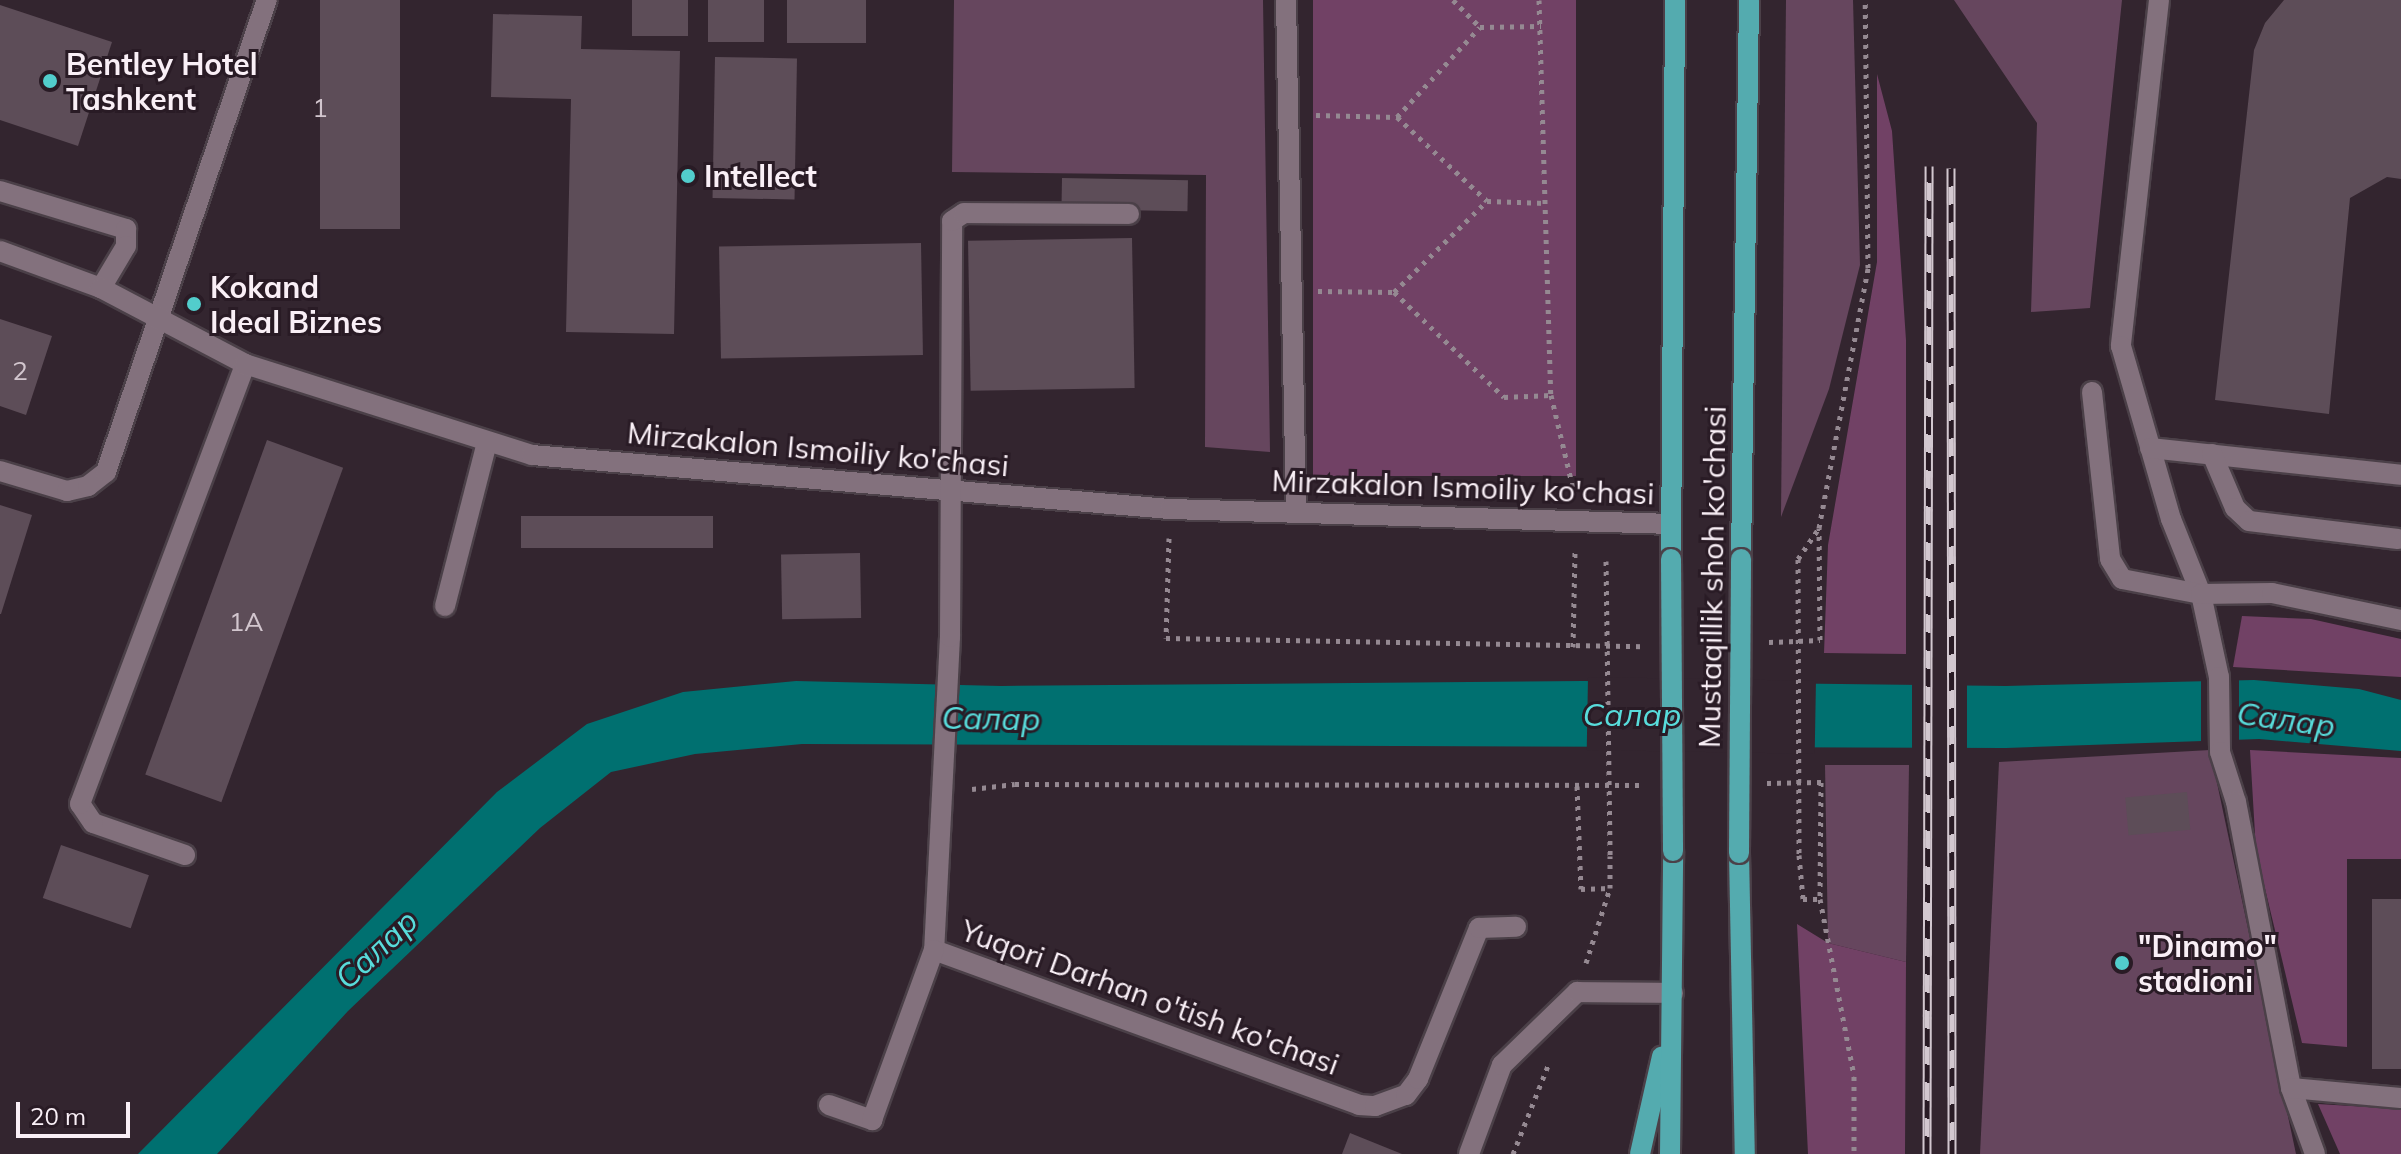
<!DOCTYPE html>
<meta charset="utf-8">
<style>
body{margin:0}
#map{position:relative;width:2401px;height:1154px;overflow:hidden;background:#33252f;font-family:Mulish,sans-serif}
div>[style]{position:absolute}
.green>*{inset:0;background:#66465e}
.forest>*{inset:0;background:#714165;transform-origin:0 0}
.water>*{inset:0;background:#007070}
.pier>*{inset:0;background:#33252f;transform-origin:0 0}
.building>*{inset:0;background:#5d4d58;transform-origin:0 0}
.path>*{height:5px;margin-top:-2.5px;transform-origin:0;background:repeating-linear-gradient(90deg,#958992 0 4px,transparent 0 10px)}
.roads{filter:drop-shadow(2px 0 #4b4048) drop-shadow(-2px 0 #4b4048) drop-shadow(0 2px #4b4048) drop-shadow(0 -2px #4b4048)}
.lane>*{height:20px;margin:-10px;padding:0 10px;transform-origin:10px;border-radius:10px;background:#83717d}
.street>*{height:20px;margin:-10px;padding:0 10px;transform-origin:10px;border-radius:10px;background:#83717d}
.primary>*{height:20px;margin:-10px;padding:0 10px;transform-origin:10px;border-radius:10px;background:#54abaf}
.rail>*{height:9px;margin-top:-4.5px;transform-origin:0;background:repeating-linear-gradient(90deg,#291b25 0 18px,#d2c7cf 0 36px);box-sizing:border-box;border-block:2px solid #d2c7cf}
.path-bridge>*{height:5px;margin-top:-2.5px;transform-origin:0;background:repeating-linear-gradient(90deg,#958992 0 4px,transparent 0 10px)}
.bridges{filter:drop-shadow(2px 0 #4b4048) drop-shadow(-2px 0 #4b4048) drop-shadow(0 2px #4b4048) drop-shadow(0 -2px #4b4048)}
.primary-bridge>*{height:20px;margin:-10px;padding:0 10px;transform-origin:10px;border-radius:10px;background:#54abaf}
.dots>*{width:22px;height:22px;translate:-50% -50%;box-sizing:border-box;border:4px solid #291b25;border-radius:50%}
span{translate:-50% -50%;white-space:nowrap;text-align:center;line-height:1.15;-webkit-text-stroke:6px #291b25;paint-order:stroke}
.number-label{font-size:26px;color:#d2c6ce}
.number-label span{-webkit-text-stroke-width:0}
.poi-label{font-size:30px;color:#f9eff6;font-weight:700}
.left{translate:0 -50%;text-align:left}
.street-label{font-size:30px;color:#f9eff6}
.water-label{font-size:32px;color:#58dcdb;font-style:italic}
.scale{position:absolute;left:16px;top:1102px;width:114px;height:36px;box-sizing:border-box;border:4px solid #f9eff6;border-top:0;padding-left:10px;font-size:24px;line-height:28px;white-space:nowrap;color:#f9eff6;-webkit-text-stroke:6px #291b25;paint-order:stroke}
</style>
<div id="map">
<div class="green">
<i style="clip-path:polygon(954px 0,1263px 0,1270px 452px,1205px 447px,1206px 175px,952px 172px)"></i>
<i style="clip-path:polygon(1786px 0,1853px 0,1860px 265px,1829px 389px,1781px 517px)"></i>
<i style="clip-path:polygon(1954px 0,2122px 0,2090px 308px,2031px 312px,2037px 123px)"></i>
<i style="clip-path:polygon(2210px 750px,2296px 1154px,1980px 1154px,1999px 762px)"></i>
<i style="clip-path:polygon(1825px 765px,1909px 765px,1906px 962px,1828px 943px)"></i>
</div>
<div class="forest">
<i style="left:1313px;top:0;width:263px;height:476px"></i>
<i style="clip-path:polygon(1877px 74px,1892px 131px,1906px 340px,1906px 654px,1824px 653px,1828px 545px,1877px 262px)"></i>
<i style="clip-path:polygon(2242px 616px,2311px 619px,2401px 639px,2401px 677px,2233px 667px)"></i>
<i style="clip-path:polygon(2250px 750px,2401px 758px,2401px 859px,2347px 859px,2347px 1047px,2302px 1043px,2256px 851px)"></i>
<i style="clip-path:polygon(1797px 924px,1828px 943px,1906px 962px,1905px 1154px,1808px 1154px)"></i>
<i style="clip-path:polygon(2318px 1104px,2401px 1109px,2401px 1154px,2340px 1154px)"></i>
</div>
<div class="water">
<i style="clip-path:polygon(2254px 680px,2359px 689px,2401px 700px,2401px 751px,2259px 739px,2006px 748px,802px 744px,695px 754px,611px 772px,540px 828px,348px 1011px,217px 1154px,138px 1154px,497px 792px,587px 724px,683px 692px,796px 681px,1001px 686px,1583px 681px,2006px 686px)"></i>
</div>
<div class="pier">
<i style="left:1588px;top:677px;width:228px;height:73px;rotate:1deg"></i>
<i style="left:2201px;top:677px;width:38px;height:68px"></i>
<i style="left:1912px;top:681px;width:55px;height:70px"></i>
</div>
<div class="building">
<i style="left:320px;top:0;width:80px;height:229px"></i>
<i style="left:632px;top:0;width:56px;height:36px"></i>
<i style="left:708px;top:0;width:56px;height:42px"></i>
<i style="left:787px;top:0;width:79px;height:43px"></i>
<i style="clip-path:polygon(2284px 0,2401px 0,2401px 179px,2387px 177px,2350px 198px,2329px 414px,2215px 400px,2254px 50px,2265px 23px)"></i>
<i style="clip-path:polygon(0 5px,112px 42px,78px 146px,0 120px)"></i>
<i style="clip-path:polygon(493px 14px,582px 16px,581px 49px,680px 51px,674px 334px,566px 332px,571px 99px,491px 97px)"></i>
<i style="left:715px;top:57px;width:82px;height:141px;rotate:1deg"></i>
<i style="left:1062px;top:178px;width:126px;height:31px;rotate:1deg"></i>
<i style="left:1132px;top:238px;width:150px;height:164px;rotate:89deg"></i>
<i style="left:921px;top:243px;width:112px;height:202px;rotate:89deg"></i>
<i style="clip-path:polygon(0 319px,52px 336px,26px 415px,0 406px)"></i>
<i style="left:267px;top:440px;width:81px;height:356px;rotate:20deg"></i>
<i style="clip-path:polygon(0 505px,32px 515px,1px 614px,0 614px)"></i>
<i style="left:521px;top:516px;width:192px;height:32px"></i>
<i style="left:860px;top:553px;width:65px;height:79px;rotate:89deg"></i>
<i style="left:2187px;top:792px;width:38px;height:62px;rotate:85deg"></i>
<i style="left:61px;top:845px;width:93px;height:56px;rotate:19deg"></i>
<i style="left:2372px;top:899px;width:29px;height:170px"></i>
<i style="clip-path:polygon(1350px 1133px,1402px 1154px,1342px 1154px)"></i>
</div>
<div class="path">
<i style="left:1453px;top:0;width:38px;rotate:45deg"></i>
<i style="left:1480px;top:27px;width:61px;rotate:-0.9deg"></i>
<i style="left:1539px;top:0;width:395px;rotate:88.3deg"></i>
<i style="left:1551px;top:395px;width:100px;rotate:76.7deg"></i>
<i style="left:1316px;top:115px;width:81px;rotate:1.4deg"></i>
<i style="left:1397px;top:117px;width:123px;rotate:43deg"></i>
<i style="left:1487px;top:201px;width:59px;rotate:1.9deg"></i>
<i style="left:1397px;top:117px;width:122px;rotate:-47.3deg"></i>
<i style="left:1318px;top:291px;width:76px;rotate:0.8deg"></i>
<i style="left:1394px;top:292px;width:152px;rotate:43.7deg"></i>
<i style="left:1504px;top:397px;width:47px;rotate:-2.4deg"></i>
<i style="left:1394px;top:292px;width:130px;rotate:-44.4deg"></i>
<i style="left:1169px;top:538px;width:100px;rotate:91.7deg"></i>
<i style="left:1166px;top:638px;width:477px;rotate:1deg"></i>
<i style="left:1798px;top:559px;width:37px;rotate:-56deg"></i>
<i style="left:1819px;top:528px;width:265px;rotate:-79.3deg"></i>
<i style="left:1868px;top:268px;width:268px;rotate:-90.6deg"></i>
<i style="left:1769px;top:642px;width:51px;rotate:-2.2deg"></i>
<i style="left:1820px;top:640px;width:112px;rotate:-90.5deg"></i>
<i style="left:1573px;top:647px;width:99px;rotate:-88.8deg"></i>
<i style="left:1767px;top:783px;width:54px;rotate:-1.1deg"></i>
<i style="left:1821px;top:782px;width:117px;rotate:90.5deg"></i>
<i style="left:1577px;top:786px;width:103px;rotate:87.8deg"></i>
<i style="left:1581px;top:889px;width:29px;rotate:-2deg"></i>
<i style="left:972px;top:789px;width:43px;rotate:-6.6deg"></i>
<i style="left:1015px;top:784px;width:630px;rotate:0.09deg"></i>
<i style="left:1799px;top:855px;width:44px;rotate:84.8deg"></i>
<i style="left:1803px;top:899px;width:17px"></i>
<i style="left:1820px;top:899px;width:180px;rotate:79.1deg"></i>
<i style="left:1854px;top:1076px;width:78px;rotate:90deg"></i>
<i style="left:1586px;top:963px;width:79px;rotate:-72.3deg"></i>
<i style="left:1610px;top:888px;width:32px;rotate:-90deg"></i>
<i style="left:1513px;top:1154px;width:98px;rotate:-68.4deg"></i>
</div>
<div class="roads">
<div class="lane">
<i style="left:1286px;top:0;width:512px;rotate:88.88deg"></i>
<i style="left:2159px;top:0;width:348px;rotate:96.3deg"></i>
<i style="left:2121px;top:346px;width:180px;rotate:73.9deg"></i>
<i style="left:2171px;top:519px;width:81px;rotate:68.2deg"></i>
<i style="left:2201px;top:594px;width:85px;rotate:77.8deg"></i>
<i style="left:2219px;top:677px;width:75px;rotate:89.2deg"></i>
<i style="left:2220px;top:752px;width:52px;rotate:72.3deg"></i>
<i style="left:2236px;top:802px;width:291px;rotate:79.1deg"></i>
<i style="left:2291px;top:1088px;width:70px;rotate:70deg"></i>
<i style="left:0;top:191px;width:132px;rotate:16.8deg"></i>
<i style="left:126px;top:229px;width:17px;rotate:90deg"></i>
<i style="left:126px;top:246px;width:49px;rotate:120.8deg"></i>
<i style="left:2092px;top:392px;width:168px;rotate:83.8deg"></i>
<i style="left:2110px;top:559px;width:23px;rotate:59deg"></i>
<i style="left:2122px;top:579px;width:80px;rotate:10.8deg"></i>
<i style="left:2201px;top:594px;width:71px;rotate:-0.8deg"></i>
<i style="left:2272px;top:593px;width:132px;rotate:11.8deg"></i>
<i style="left:2150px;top:448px;width:252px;rotate:6.1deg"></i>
<i style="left:2212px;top:454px;width:59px;rotate:66.9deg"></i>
<i style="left:2235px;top:508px;width:19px;rotate:43deg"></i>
<i style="left:2249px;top:521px;width:150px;rotate:6.9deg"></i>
<i style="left:0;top:471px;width:70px;rotate:16.6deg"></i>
<i style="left:67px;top:491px;width:22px;rotate:-13deg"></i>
<i style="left:88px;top:486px;width:23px;rotate:-38deg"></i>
<i style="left:106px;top:472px;width:499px;rotate:-71.2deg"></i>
<i style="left:445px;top:606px;width:168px;rotate:-75.6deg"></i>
<i style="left:950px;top:637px;width:313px;rotate:92.9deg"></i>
<i style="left:934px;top:950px;width:452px;rotate:20deg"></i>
<i style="left:1359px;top:1105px;width:16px;rotate:4deg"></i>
<i style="left:1375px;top:1106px;width:33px;rotate:-20deg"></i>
<i style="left:1406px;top:1095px;width:20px;rotate:-53deg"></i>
<i style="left:1418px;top:1079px;width:163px;rotate:-68deg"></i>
<i style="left:1479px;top:928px;width:37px;rotate:-2deg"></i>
<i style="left:185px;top:855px;width:97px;rotate:-160.8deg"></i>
<i style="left:93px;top:823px;width:23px;rotate:-124deg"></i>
<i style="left:80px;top:804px;width:470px;rotate:-69.4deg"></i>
<i style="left:2291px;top:1088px;width:110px;rotate:5.2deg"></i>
<i style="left:829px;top:1105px;width:46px;rotate:19.2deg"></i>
<i style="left:872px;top:1120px;width:181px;rotate:-70deg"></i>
<i style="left:1469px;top:1154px;width:95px;rotate:-69.7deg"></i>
<i style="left:1502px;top:1065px;width:105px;rotate:-44.2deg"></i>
<i style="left:1577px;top:992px;width:96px;rotate:0.6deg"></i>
</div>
<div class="street">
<i style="left:0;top:251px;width:108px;rotate:20.1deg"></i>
<i style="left:101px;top:288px;width:163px;rotate:27.8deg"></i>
<i style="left:245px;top:364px;width:301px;rotate:17.6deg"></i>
<i style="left:532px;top:455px;width:640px;rotate:4.84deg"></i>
<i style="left:1170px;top:509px;width:501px;rotate:1.71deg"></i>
<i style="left:950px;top:637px;width:416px;rotate:-89.7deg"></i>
<i style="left:952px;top:221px;width:14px;rotate:-34deg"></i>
<i style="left:964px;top:213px;width:165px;rotate:0.3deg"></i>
</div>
<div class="primary">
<i style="left:1671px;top:559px;width:559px;rotate:-89.59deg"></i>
<i style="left:1741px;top:559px;width:559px;rotate:-89.18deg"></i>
<i style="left:1739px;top:853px;width:301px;rotate:88.9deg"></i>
<i style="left:1640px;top:1154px;width:100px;rotate:-77.3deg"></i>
<i style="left:1670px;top:1154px;width:303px;rotate:-89.4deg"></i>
</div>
</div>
<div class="rail">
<i style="left:1951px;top:168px;width:986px;rotate:89.94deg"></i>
<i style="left:1927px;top:1154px;width:988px;rotate:-89.88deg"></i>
</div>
<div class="path-bridge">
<i style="left:1798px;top:559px;width:296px;rotate:89.8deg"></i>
<i style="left:1606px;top:561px;width:295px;rotate:89.2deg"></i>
</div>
<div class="bridges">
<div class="primary-bridge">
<i style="left:1671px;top:559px;width:292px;rotate:89.6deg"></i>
<i style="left:1739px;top:853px;width:294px;rotate:-89.6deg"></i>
</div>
</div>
<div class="dots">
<i style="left:50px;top:81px;background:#52cdcc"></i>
<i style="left:688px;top:176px;background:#52cdcc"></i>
<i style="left:194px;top:304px;background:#52cdcc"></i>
<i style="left:2122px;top:963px;background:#52cdcc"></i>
</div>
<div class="number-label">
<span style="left:320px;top:108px">1</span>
<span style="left:20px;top:371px">2</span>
<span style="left:246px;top:622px">1A</span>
</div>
<div class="poi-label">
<span class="left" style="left:66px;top:81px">Bentley Hotel<br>Tashkent</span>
<span class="left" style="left:704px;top:176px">Intellect</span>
<span class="left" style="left:210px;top:304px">Kokand<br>Ideal Biznes</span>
<span class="left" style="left:2138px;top:963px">"Dinamo"<br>stadioni</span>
</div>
<div class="street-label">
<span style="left:818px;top:449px;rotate:5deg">Mirzakalon Ismoiliy ko'chasi</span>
<span style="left:1463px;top:487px;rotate:2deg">Mirzakalon Ismoiliy ko'chasi</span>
<span style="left:1712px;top:577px;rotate:-89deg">Mustaqillik shoh ko'chasi</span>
<span style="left:1150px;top:997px;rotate:20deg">Yuqori Darhan o'tish ko'chasi</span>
</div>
<div class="water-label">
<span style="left:1632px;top:714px">Салар</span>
<span style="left:991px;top:718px;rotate:1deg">Салар</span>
<span style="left:2286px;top:719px;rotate:8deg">Салар</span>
<span style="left:376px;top:949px;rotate:-43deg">Салар</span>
</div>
<div class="scale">20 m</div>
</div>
